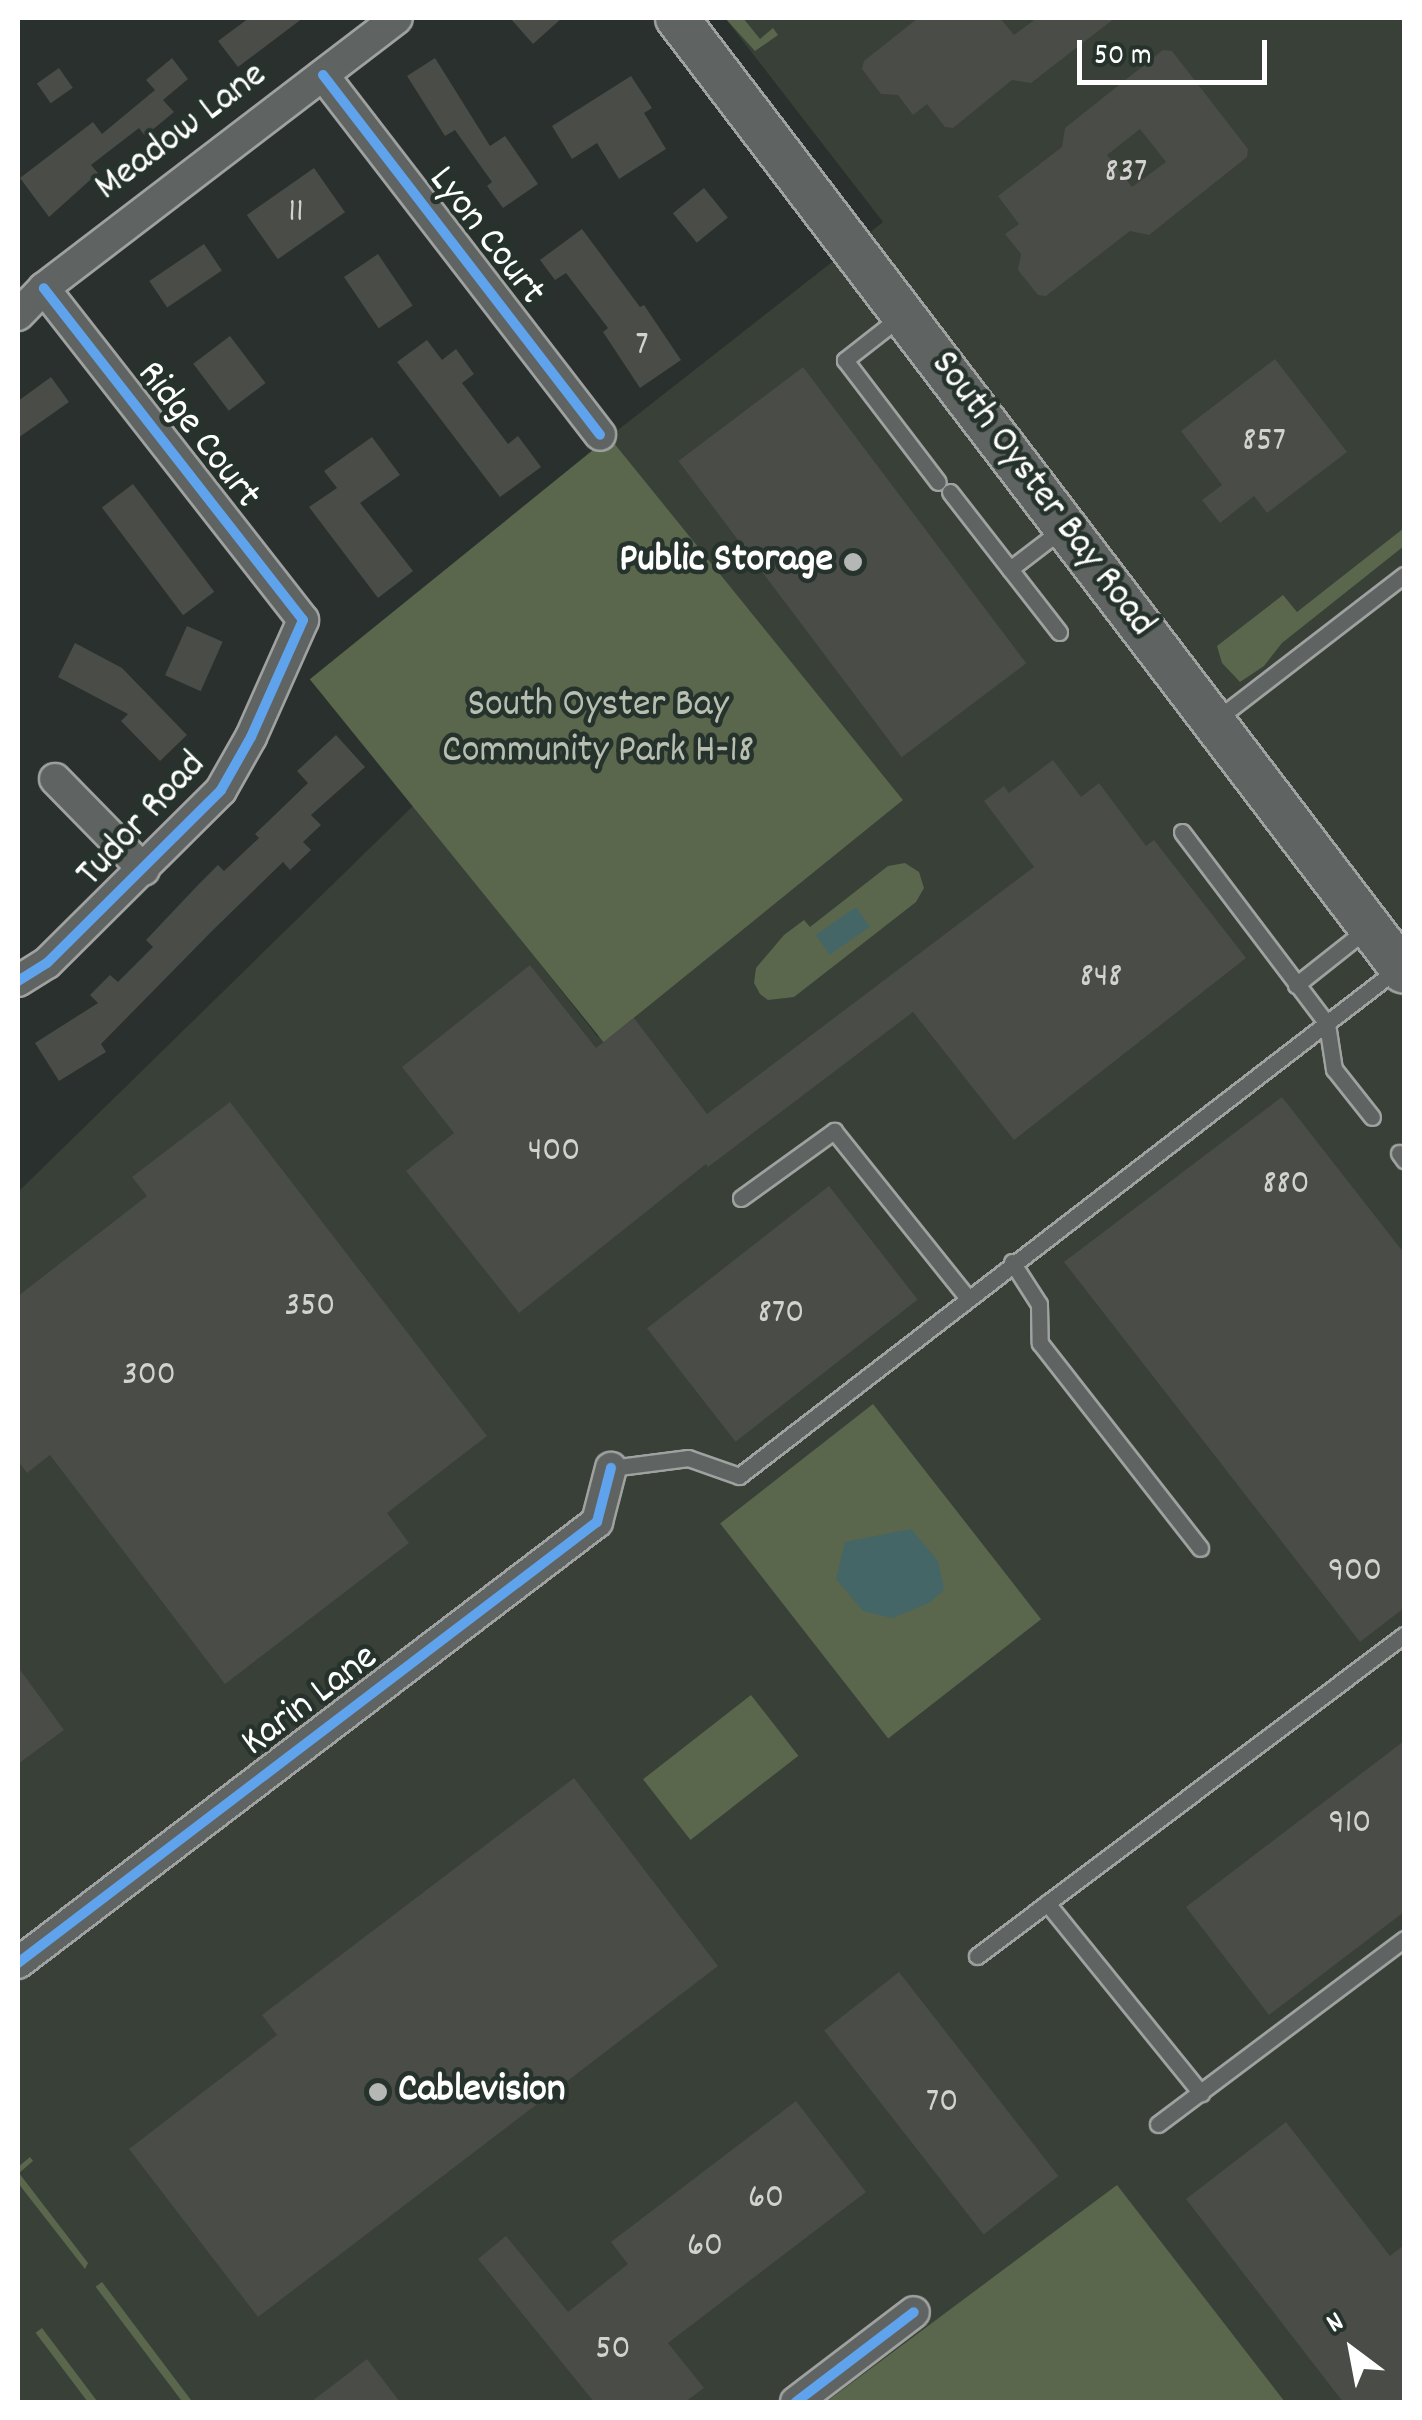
<!DOCTYPE html>
<style>
body{margin:0}
#map{position:relative;width:1422px;height:2420px;overflow:hidden;background:#29302d;font-family:Dekko,sans-serif}
div>[style]{position:absolute}
.built>*{inset:0;background:#394037}
.green>*{inset:0;background:#5a674c;transform-origin:0 0}
.water>*{inset:0;background:#446667;transform-origin:0 0}
.building>*{inset:0;background:#494c47;transform-origin:0 0}
.roads{filter:drop-shadow(2px 0 #9fa2a0) drop-shadow(-2px 0 #9fa2a0) drop-shadow(0 2px #9fa2a0) drop-shadow(0 -2px #9fa2a0)}
.service>*{height:15px;margin:-7.5px;padding:0 7.5px;transform-origin:7.5px;border-radius:7.5px;background:#5f6362}
.minor>*{height:30px;margin:-15px;padding:0 15px;transform-origin:15px;border-radius:15px;background:#5f6362}
.secondary>*{height:42px;margin:-21px;padding:0 21px;transform-origin:21px;border-radius:21px;background:#5f6362}
.cycleway>*{height:10px;margin:-5px;padding:0 5px;transform-origin:5px;border-radius:5px;background:#60a3ed}
.dots>*{width:28px;height:28px;translate:-50% -50%;box-sizing:border-box;border:5px solid #26332d;border-radius:50%}
span{translate:-50% -50%;white-space:nowrap;text-align:center;line-height:1.15;-webkit-text-stroke:9px #26332d;paint-order:stroke}
.number-label{font-size:35px;color:#d2d2d1}
.number-label span{-webkit-text-stroke-width:0}
.street-label{font-size:40px;color:#fff}
.poi-label{font-size:40px;color:#fff;font-weight:700}
.right{translate:-100% -50%;text-align:right}
.left{translate:0 -50%;text-align:left}
.park-label{font-size:40px;color:#b8bfb1}
.frame{position:absolute;inset:0;border:20px solid #fff;pointer-events:none}
.north{position:absolute;left:1302px;top:2300px;width:100px;height:100px;-webkit-text-stroke:8px #26332d;paint-order:stroke;rotate:328deg;font-size:28px;font-weight:700;line-height:40px;text-align:center;color:#fff}
.north::after{content:'';display:block;margin:auto;width:35px;height:45px;background:#fff;clip-path:polygon(50% 0,100% 100%,50% 72%,0 100%)}
.scale{position:absolute;left:1077px;top:40px;width:190px;height:45px;box-sizing:border-box;border:5px solid #fff;border-top:0;padding-left:12px;font-size:30px;line-height:35px;white-space:nowrap;color:#fff;-webkit-text-stroke:8px #26332d;paint-order:stroke}
</style>
<div id="map">
<div class="built">
<i style="clip-path:polygon(725px 18px,1404px 18px,1404px 2402px,18px 2402px,18px 1192px,414px 805px,598px 1037px,609px 437px,883px 222px)"></i>
</div>
<div class="green">
<i style="clip-path:polygon(725px 18px,743px 18px,760px 39px,773px 28px,778px 35px,755px 51px)"></i>
<i style="left:609px;top:437px;width:467px;height:385px;rotate:51deg"></i>
<i style="clip-path:polygon(1404px 528px,1404px 546px,1282px 643px,1264px 666px,1240px 682px,1222px 663px,1217px 646px,1283px 595px,1297px 612px)"></i>
<i style="clip-path:polygon(905px 863px,919px 872px,924px 888px,916px 902px,794px 997px,768px 1000px,760px 994px,754px 983px,756px 968px,784px 935px,804px 920px,810px 927px,888px 866px)"></i>
<i style="left:873px;top:1404px;width:273px;height:194px;rotate:52deg"></i>
<i style="left:751px;top:1695px;width:77px;height:137px;rotate:52deg"></i>
<i style="clip-path:polygon(30px 2157px,33px 2161px,19px 2173px,88px 2263px,85px 2269px,18px 2183px,18px 2167px)"></i>
<i style="clip-path:polygon(1117px 2185px,1285px 2402px,826px 2402px)"></i>
<i style="left:102px;top:2282px;width:150px;height:8px;rotate:53deg"></i>
<i style="left:42px;top:2328px;width:93px;height:8px;rotate:53deg"></i>
</div>
<div class="water">
<i style="left:856px;top:907px;width:24px;height:49px;rotate:55deg"></i>
<i style="clip-path:polygon(911px 1529px,938px 1561px,944px 1590px,929px 1603px,892px 1618px,863px 1611px,836px 1579px,845px 1542px)"></i>
</div>
<div class="building">
<i style="clip-path:polygon(249px 18px,303px 18px,238px 67px,218px 41px)"></i>
<i style="clip-path:polygon(510px 18px,562px 18px,533px 44px)"></i>
<i style="clip-path:polygon(918px 18px,1000px 18px,1014px 35px,1037px 18px,1115px 18px,1031px 83px,1012px 80px,953px 128px,945px 127px,927px 104px,913px 115px,898px 95px,881px 94px,862px 69px,864px 61px)"></i>
<i style="clip-path:polygon(evenodd,1163px 50px,1172px 51px,1248px 149px,1247px 157px,1149px 235px,1130px 231px,1046px 296px,1038px 295px,1018px 270px,1021px 254px,1005px 234px,1019px 224px,998px 196px,1062px 147px,1065px 128px,1163px 50px,1140px 129px,1166px 162px,1132px 187px,1107px 155px,1140px 129px)"></i>
<i style="clip-path:polygon(172px 58px,188px 79px,163px 100px,174px 112px,145px 136px,139px 128px,91px 165px,98px 173px,49px 217px,20px 178px,93px 122px,102px 134px,155px 90px,146px 80px)"></i>
<i style="clip-path:polygon(435px 58px,490px 146px,505px 136px,538px 184px,503px 208px,487px 186px,492px 182px,455px 130px,445px 136px,407px 76px)"></i>
<i style="left:59px;top:68px;width:24px;height:27px;rotate:55deg"></i>
<i style="clip-path:polygon(631px 76px,652px 108px,644px 113px,666px 149px,619px 179px,597px 143px,572px 159px,552px 126px)"></i>
<i style="left:314px;top:168px;width:54px;height:82px;rotate:55deg"></i>
<i style="left:704px;top:188px;width:38px;height:40px;rotate:51deg"></i>
<i style="clip-path:polygon(582px 229px,640px 307px,644px 305px,681px 360px,640px 388px,603px 332px,608px 328px,566px 273px,555px 280px,540px 260px)"></i>
<i style="left:204px;top:244px;width:32px;height:66px;rotate:56deg"></i>
<i style="left:378px;top:254px;width:62px;height:41px;rotate:56deg"></i>
<i style="left:230px;top:336px;width:59px;height:46px;rotate:53deg"></i>
<i style="clip-path:polygon(427px 340px,442px 360px,456px 349px,474px 374px,462px 383px,508px 444px,518px 436px,541px 467px,500px 497px,397px 362px)"></i>
<i style="clip-path:polygon(1275px 359px,1347px 452px,1267px 513px,1254px 496px,1220px 523px,1202px 500px,1222px 485px,1181px 431px)"></i>
<i style="left:803px;top:367px;width:371px;height:156px;rotate:53deg"></i>
<i style="clip-path:polygon(51px 377px,69px 402px,18px 438px,18px 401px)"></i>
<i style="clip-path:polygon(372px 437px,400px 475px,360px 503px,413px 571px,378px 598px,309px 507px,337px 488px,324px 471px)"></i>
<i style="left:133px;top:484px;width:135px;height:39px;rotate:53deg"></i>
<i style="left:187px;top:626px;width:39px;height:54px;rotate:24deg"></i>
<i style="clip-path:polygon(75px 643px,122px 668px,187px 735px,160px 761px,121px 721px,128px 714px,58px 677px)"></i>
<i style="clip-path:polygon(336px 735px,365px 767px,311px 815px,321px 825px,303px 842px,311px 850px,290px 870px,283px 862px,213px 930px,101px 1044px,106px 1052px,59px 1081px,35px 1043px,98px 1003px,90px 995px,110px 975px,118px 982px,153px 947px,146px 940px,197px 886px,218px 865px,224px 871px,259px 838px,255px 834px,308px 783px,297px 771px)"></i>
<i style="clip-path:polygon(1053px 760px,1081px 797px,1099px 783px,1146px 846px,1154px 840px,1246px 958px,1014px 1140px,913px 1012px,708px 1167px,706px 1164px,519px 1313px,406px 1171px,454px 1133px,402px 1067px,530px 965px,596px 1048px,634px 1018px,707px 1114px,1034px 867px,984px 801px,1004px 786px,1009px 793px)"></i>
<i style="clip-path:polygon(1282px 1097px,1404px 1253px,1404px 1608px,1360px 1642px,1064px 1262px)"></i>
<i style="clip-path:polygon(230px 1102px,487px 1436px,387px 1513px,409px 1543px,225px 1684px,50px 1455px,27px 1473px,18px 1461px,18px 1296px,147px 1196px,132px 1177px)"></i>
<i style="left:829px;top:1186px;width:144px;height:231px;rotate:52deg"></i>
<i style="clip-path:polygon(18px 1667px,64px 1730px,18px 1764px)"></i>
<i style="clip-path:polygon(1404px 1741px,1404px 1912px,1269px 2015px,1186px 1907px)"></i>
<i style="clip-path:polygon(574px 1778px,718px 1966px,258px 2317px,129px 2149px,277px 2035px,262px 2015px)"></i>
<i style="left:899px;top:1972px;width:259px;height:95px;rotate:52deg"></i>
<i style="clip-path:polygon(796px 2101px,866px 2192px,668px 2343px,704px 2388px,685px 2402px,594px 2402px,478px 2259px,506px 2236px,568px 2312px,628px 2264px,611px 2242px)"></i>
<i style="clip-path:polygon(1286px 2122px,1390px 2256px,1404px 2245px,1404px 2402px,1343px 2402px,1186px 2199px)"></i>
<i style="clip-path:polygon(367px 2359px,400px 2402px,311px 2402px)"></i>
</div>
<div class="roads">
<div class="service">
<i style="left:900px;top:317px;width:70px;rotate:142deg"></i>
<i style="left:845px;top:360px;width:153px;rotate:52.7deg"></i>
<i style="left:950px;top:492px;width:98px;rotate:52.1deg"></i>
<i style="left:1059px;top:632px;width:80px;rotate:-127.9deg"></i>
<i style="left:1010px;top:569px;width:64px;rotate:-37.4deg"></i>
<i style="left:1217px;top:719px;width:236px;rotate:-37.6deg"></i>
<i style="left:1182px;top:832px;width:241px;rotate:52.9deg"></i>
<i style="left:1327px;top:1024px;width:46px;rotate:81.2deg"></i>
<i style="left:1334px;top:1069px;width:61px;rotate:51.6deg"></i>
<i style="left:1296px;top:985px;width:92px;rotate:-38.4deg"></i>
<i style="left:1399px;top:1153px;width:9px;rotate:54deg"></i>
<i style="left:741px;top:1198px;width:115px;rotate:-35.8deg"></i>
<i style="left:834px;top:1131px;width:213px;rotate:51.3deg"></i>
<i style="left:1012px;top:1262px;width:50px;rotate:57.3deg"></i>
<i style="left:1039px;top:1304px;width:39px;rotate:89deg"></i>
<i style="left:1040px;top:1343px;width:260px;rotate:52deg"></i>
<i style="left:611px;top:1468px;width:78px;rotate:-7.4deg"></i>
<i style="left:688px;top:1458px;width:54px;rotate:19.4deg"></i>
<i style="left:739px;top:1476px;width:831px;rotate:-37.61deg"></i>
<i style="left:1047px;top:1903px;width:245px;rotate:51deg"></i>
<i style="left:977px;top:1956px;width:534px;rotate:-36.93deg"></i>
<i style="left:1158px;top:2124px;width:308px;rotate:-36.9deg"></i>
</div>
<div class="minor">
<i style="left:323px;top:75px;width:454px;rotate:52.4deg"></i>
<i style="left:18px;top:315px;width:37px;rotate:-46deg"></i>
<i style="left:44px;top:288px;width:444px;rotate:-37.4deg"></i>
<i style="left:55px;top:779px;width:127px;rotate:45.6deg"></i>
<i style="left:18px;top:981px;width:34px;rotate:-32deg"></i>
<i style="left:47px;top:963px;width:245px;rotate:-44.8deg"></i>
<i style="left:221px;top:790px;width:61px;rotate:-60.5deg"></i>
<i style="left:251px;top:737px;width:128px;rotate:-66deg"></i>
<i style="left:303px;top:620px;width:421px;rotate:-128deg"></i>
<i style="left:18px;top:1963px;width:728px;rotate:-37.3deg"></i>
<i style="left:597px;top:1522px;width:56px;rotate:-75.5deg"></i>
<i style="left:796px;top:2402px;width:148px;rotate:-37.3deg"></i>
</div>
<div class="secondary">
<i style="left:677px;top:18px;width:1199px;rotate:52.69deg"></i>
</div>
</div>
<div class="cycleway">
<i style="left:323px;top:75px;width:454px;rotate:52.4deg"></i>
<i style="left:18px;top:981px;width:34px;rotate:-32deg"></i>
<i style="left:47px;top:963px;width:245px;rotate:-44.8deg"></i>
<i style="left:221px;top:790px;width:61px;rotate:-60.5deg"></i>
<i style="left:251px;top:737px;width:128px;rotate:-66deg"></i>
<i style="left:303px;top:620px;width:421px;rotate:-128deg"></i>
<i style="left:18px;top:1963px;width:728px;rotate:-37.3deg"></i>
<i style="left:597px;top:1522px;width:56px;rotate:-75.5deg"></i>
<i style="left:796px;top:2402px;width:148px;rotate:-37.3deg"></i>
</div>
<div class="dots">
<i style="left:853px;top:562px;background:#b4b7b6"></i>
<i style="left:378px;top:2092px;background:#b4b7b6"></i>
</div>
<div class="number-label">
<span style="left:1126px;top:173px">837</span>
<span style="left:296px;top:213px">11</span>
<span style="left:642px;top:346px">7</span>
<span style="left:1264px;top:442px">857</span>
<span style="left:1101px;top:978px">848</span>
<span style="left:554px;top:1152px">400</span>
<span style="left:1286px;top:1185px">880</span>
<span style="left:310px;top:1307px">350</span>
<span style="left:781px;top:1314px">870</span>
<span style="left:149px;top:1376px">300</span>
<span style="left:1355px;top:1572px">900</span>
<span style="left:1350px;top:1824px">910</span>
<span style="left:942px;top:2103px">70</span>
<span style="left:766px;top:2199px">60</span>
<span style="left:705px;top:2247px">60</span>
<span style="left:613px;top:2350px">50</span>
</div>
<div class="street-label">
<span style="left:182px;top:133px;rotate:-37deg">Meadow Lane</span>
<span style="left:485px;top:237px;rotate:52deg">Lyon Court</span>
<span style="left:197px;top:436px;rotate:52deg">Ridge Court</span>
<span style="left:1041px;top:495px;rotate:53deg">South Oyster Bay Road</span>
<span style="left:143px;top:821px;rotate:-47deg">Tudor Road</span>
<span style="left:311px;top:1702px;rotate:-37deg">Karin Lane</span>
</div>
<div class="poi-label">
<span class="right" style="left:833px;top:562px">Public Storage</span>
<span class="left" style="left:398px;top:2092px">Cablevision</span>
</div>
<div class="park-label">
<span style="left:598px;top:730px">South Oyster Bay<br>Community Park H-18</span>
</div>
<div class="frame"></div>
<div class="north">N</div>
<div class="scale">50 m</div>
</div>
